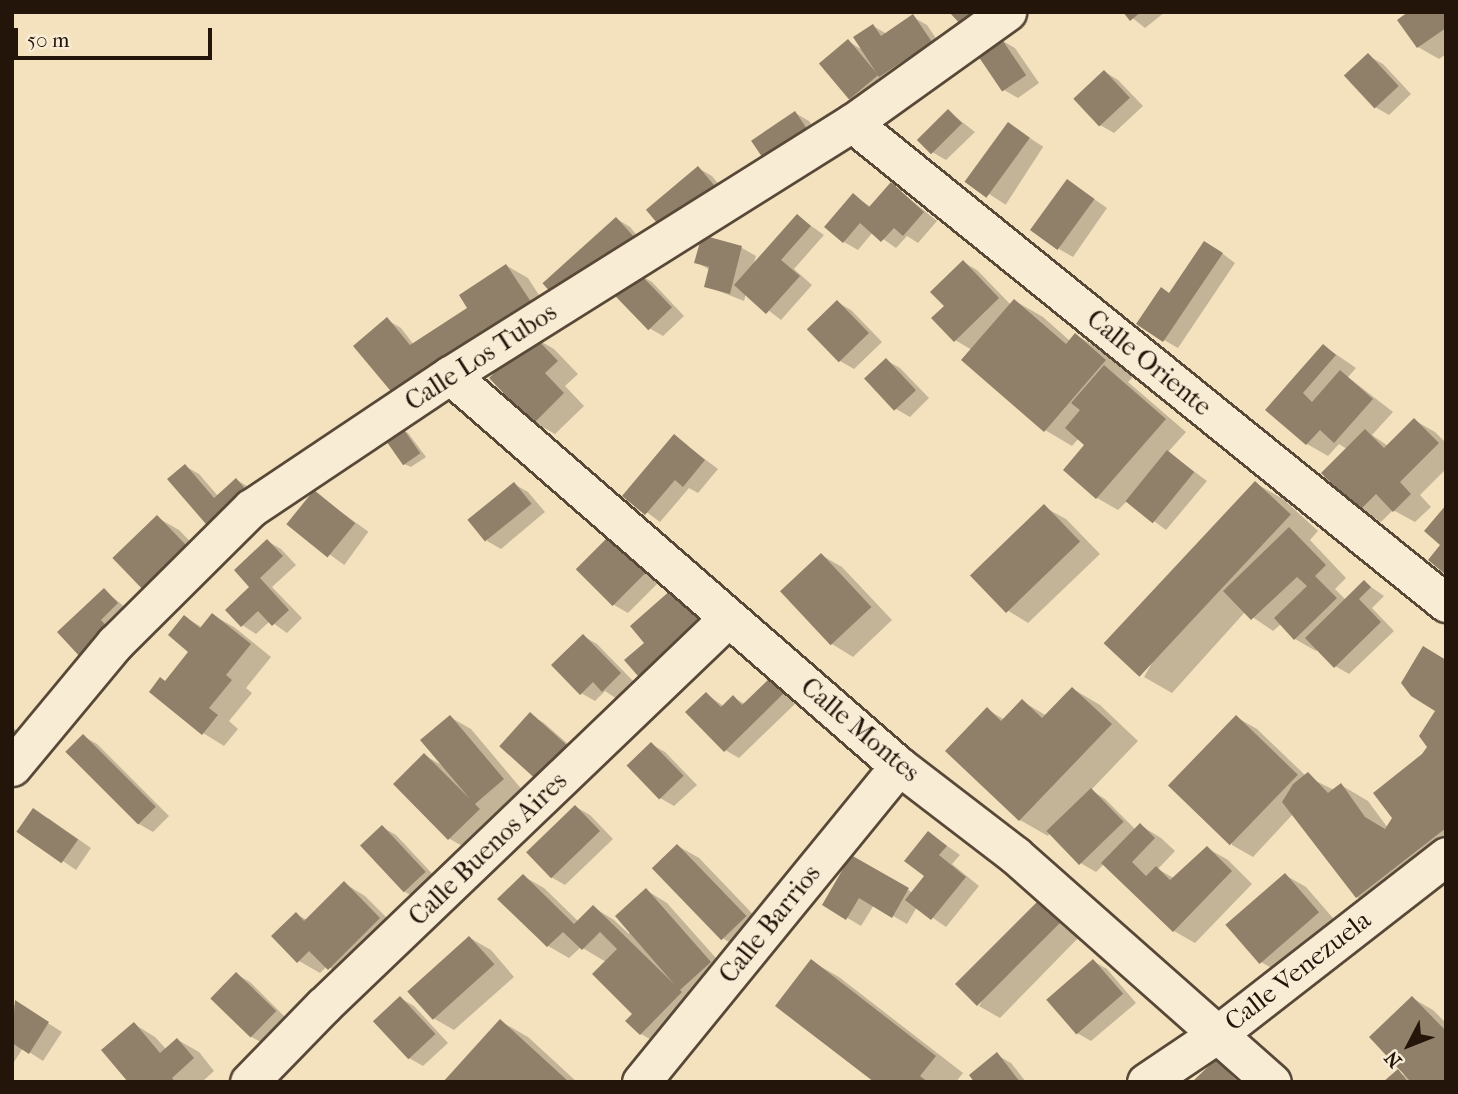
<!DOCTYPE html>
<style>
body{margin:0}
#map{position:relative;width:1458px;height:1094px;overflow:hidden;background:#f4e2bf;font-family:"IM FELL French Canon",serif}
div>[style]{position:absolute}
.shadow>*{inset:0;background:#0003;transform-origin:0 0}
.building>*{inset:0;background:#908069;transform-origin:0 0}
.roads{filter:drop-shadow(2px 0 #584838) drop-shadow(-2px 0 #584838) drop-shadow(0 2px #584838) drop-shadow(0 -2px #584838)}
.minor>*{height:37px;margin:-18.5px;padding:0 18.5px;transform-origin:18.5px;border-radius:18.5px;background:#f8ecd5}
span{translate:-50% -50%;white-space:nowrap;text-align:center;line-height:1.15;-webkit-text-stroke:7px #f8ecd5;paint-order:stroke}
.street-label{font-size:26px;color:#24150b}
.frame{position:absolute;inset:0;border:14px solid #24150b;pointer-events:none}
.north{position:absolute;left:1374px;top:1010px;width:70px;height:70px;-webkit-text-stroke:5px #f8ecd5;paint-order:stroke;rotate:228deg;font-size:19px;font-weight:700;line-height:28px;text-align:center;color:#24150b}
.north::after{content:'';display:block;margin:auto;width:24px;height:32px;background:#24150b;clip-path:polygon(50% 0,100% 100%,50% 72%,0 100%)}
.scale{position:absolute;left:14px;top:28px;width:198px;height:32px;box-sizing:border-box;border:4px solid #24150b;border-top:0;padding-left:9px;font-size:21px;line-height:24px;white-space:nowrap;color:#24150b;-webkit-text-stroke:5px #f8ecd5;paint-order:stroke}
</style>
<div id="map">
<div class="shadow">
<i style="clip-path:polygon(1125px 12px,1165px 12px,1145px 28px)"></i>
<i style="clip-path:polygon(1446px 12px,1446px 54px,1439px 59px,1418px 47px)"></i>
<i style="clip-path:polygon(913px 17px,927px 25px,944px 50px,864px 106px,850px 98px,821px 64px,848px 41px,864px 51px,873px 26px,887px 34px)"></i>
<i style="clip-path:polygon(1001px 40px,1015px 48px,1039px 83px,1018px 98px,1004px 90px)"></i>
<i style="clip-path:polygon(1369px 56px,1383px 64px,1411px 94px,1389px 115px,1375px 107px)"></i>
<i style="clip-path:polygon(1105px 72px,1118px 80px,1143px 106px,1114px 133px,1100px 125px,1075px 99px)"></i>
<i style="clip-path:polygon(948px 111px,975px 132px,946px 160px,932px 152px)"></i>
<i style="clip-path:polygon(795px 113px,809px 121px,823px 141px,783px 170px)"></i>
<i style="left:1008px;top:124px;width:42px;height:69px;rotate:33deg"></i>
<i style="clip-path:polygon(698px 168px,712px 176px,730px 198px,681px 240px)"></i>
<i style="clip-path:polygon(1068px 181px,1107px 208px,1073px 257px,1059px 249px)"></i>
<i style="clip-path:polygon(891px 184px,937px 221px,918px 243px,907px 236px,896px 248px,873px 232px,858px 250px,844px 242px,854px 196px,871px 207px)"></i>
<i style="clip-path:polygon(797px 216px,824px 235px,794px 269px,812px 285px,781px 320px,746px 293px,744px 301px,706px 286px,710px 270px,696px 262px,703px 237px,742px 248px,756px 256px,753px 266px)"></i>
<i style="clip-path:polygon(617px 219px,630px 227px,646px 246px,559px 300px)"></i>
<i style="clip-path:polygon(1219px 251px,1235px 263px,1178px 348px,1164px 340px,1170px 295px)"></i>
<i style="clip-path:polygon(963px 262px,977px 270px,1011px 305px,1015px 301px,1043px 317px,1070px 341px,1076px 335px,1103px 351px,1133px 377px,1128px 382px,1186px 432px,1168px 452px,1207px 481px,1166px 530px,1127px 501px,1118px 510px,1097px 498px,1066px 470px,1087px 445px,1079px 438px,1072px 446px,1045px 430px,972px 350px,955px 340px,946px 306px)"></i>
<i style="clip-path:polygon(507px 266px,528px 278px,555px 320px,409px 402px,387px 320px,401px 328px,414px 345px,469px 308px)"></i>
<i style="clip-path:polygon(638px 274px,652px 282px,684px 316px,663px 336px,649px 328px)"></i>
<i style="clip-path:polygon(837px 302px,851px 310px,882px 342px,854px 369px,840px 361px)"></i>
<i style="clip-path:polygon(533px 337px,554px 349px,578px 374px,565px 386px,584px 406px,555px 434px,534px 422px)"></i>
<i style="clip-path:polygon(1324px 346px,1356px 368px,1348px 377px,1393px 412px,1372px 435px,1388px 446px,1414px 420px,1435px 432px,1446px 443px,1446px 469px,1420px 495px,1431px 507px,1415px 522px,1393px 510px,1381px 522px,1360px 510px,1347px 449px,1339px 444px,1328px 456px,1307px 444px,1268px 410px)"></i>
<i style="clip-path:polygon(886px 360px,900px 368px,929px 398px,910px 417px,896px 409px)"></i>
<i style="clip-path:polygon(402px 429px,408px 433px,426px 457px,411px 467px,404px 464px)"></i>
<i style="clip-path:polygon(674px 436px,718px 469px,698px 493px,689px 488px,660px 522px,625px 496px)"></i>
<i style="clip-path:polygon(185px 466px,199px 474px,218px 496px,237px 480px,250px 488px,227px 538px)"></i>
<i style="clip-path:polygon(1255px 483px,1283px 499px,1318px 531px,1310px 540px,1346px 578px,1335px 589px,1346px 600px,1364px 582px,1384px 596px,1372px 608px,1394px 631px,1349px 674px,1335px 666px,1318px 649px,1316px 651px,1295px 639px,1281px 624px,1273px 631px,1245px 612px,1172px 693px,1144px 677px)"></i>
<i style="clip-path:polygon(514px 484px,528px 492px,545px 512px,501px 549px,487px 541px)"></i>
<i style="left:315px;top:493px;width:66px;height:41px;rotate:36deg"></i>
<i style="clip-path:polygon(1044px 507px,1066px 519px,1100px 554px,1028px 623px,1007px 610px)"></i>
<i style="clip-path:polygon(158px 518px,179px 530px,212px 564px,168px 605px)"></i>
<i style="clip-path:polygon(267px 541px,281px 549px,296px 565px,272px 587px,302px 618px,287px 633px,270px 621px,256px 634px,242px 625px)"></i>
<i style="clip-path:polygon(623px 546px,659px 582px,628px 613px,614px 605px)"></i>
<i style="clip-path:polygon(821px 555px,842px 567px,892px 620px,853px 657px,832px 644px)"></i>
<i style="clip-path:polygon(104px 590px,131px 612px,83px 658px)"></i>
<i style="clip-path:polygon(687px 600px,714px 632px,653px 683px,639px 675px,646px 643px)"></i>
<i style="clip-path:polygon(213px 615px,234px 627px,271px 657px,246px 688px,252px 693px,229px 721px,238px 729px,224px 746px,203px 733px,166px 682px,191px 652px,185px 617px,203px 628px)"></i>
<i style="clip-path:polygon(583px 636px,597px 644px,634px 682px,617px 699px,605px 691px,595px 701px,581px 693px)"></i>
<i style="clip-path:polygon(1446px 661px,1446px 867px,1385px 913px,1357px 897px,1293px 814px,1253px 857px,1232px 845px,1236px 717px,1257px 729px,1306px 776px,1334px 790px,1341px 785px,1368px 801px,1388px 828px,1429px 747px)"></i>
<i style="clip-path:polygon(770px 681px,797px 702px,739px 758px,725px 750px,706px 694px,725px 707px,734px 698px,745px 704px)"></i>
<i style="clip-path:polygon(1073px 689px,1100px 705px,1138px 741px,1091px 790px,1105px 799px,1136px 830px,1140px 825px,1161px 838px,1175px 851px,1158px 869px,1175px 879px,1207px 848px,1228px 860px,1252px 884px,1195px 943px,1174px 931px,1105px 863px,1096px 872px,1082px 864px,1050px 833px,1048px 836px,1020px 820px,948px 751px,988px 710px,1005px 720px,1022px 701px,1047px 716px)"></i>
<i style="clip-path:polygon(530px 715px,544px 723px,584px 758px,556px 790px)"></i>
<i style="clip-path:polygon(450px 717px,471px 729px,524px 792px,471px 851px,450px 839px,395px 784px,424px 755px,445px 767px)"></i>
<i style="clip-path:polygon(12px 727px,34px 744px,12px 770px)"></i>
<i style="clip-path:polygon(83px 736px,97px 744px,169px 816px,153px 832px,139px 824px)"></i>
<i style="clip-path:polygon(651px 744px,665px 752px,697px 785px,674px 806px,660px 798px)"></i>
<i style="clip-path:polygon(576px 807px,590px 815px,613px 839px,565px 885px,551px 877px,528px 852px)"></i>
<i style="clip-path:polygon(48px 818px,91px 848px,76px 870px,19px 831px)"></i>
<i style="clip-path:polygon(382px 827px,396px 835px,439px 881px,419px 900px,405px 892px)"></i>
<i style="clip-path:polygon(929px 833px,960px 855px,952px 864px,979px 886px,946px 927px,917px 907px,907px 924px,874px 905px,861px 926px,824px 904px,852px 857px,913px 893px,926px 876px)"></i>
<i style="clip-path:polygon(678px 846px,699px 858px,767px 929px,745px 951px,724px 939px)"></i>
<i style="clip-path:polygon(1285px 875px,1306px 887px,1339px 925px,1282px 974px,1261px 962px,1229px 925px)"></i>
<i style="clip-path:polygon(523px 876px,544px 888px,579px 922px,593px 907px,614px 920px,629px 934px,646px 890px,667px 903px,731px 975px,662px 1046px,641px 1034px,628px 1021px,635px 1014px,606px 962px,581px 947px,569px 958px,548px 946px,500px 899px)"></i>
<i style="clip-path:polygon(344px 883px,365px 896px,400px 931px,350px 980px,327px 966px,320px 973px,299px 961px,296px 914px,307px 920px)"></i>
<i style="clip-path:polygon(1042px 900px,1084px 932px,1000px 1018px,979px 1006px)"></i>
<i style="clip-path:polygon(470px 938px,491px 950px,514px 977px,454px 1030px,433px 1018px)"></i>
<i style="clip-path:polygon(811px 961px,839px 977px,963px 1073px,956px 1082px,877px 1082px)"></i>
<i style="clip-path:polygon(1093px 961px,1107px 969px,1136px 1003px,1091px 1041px,1077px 1033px,1048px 1000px)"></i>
<i style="clip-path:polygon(236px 974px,250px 982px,288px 1020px,264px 1044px,250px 1036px,213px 998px)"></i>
<i style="clip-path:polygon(400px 998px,414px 1006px,448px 1043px,423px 1066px,409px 1058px)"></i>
<i style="clip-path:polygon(1412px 998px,1433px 1010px,1446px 1023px,1446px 1082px,1386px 1082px,1398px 1072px,1408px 1077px)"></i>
<i style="clip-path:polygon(16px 1003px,62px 1032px,43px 1061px,23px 1048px,12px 1065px,12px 1008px)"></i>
<i style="clip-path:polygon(500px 1021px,528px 1037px,577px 1082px,445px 1082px)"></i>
<i style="clip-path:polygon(134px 1024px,155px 1037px,167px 1050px,178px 1040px,199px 1052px,214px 1071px,202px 1082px,130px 1082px)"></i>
<i style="clip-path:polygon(997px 1055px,1011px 1063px,1026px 1082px,977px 1082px)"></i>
<i style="clip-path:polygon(1216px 1061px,1237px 1073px,1245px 1082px,1194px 1082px)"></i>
</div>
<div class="building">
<i style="clip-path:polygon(949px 12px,982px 12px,965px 29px)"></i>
<i style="clip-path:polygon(1123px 12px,1141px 12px,1130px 21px)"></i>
<i style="clip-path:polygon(1408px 12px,1446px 12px,1446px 28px,1417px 48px,1397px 20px)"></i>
<i style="clip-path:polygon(913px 14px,932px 42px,879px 77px,853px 37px,873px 24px,881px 36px)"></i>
<i style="left:1001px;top:38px;width:45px;height:29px;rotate:56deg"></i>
<i style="left:848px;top:39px;width:47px;height:38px;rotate:50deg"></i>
<i style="left:1368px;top:53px;width:45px;height:33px;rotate:47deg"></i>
<i style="left:1104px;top:70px;width:38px;height:42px;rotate:47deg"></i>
<i style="left:948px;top:109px;width:20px;height:44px;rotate:45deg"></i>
<i style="left:795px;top:111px;width:27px;height:53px;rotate:56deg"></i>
<i style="left:1008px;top:122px;width:27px;height:74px;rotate:36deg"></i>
<i style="left:698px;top:166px;width:31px;height:68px;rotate:50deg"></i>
<i style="left:1067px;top:179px;width:34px;height:63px;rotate:36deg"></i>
<i style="clip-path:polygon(891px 182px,924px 212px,903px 236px,894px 228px,881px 242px,860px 223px,843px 243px,824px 227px,853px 193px,869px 207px)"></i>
<i style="clip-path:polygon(797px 214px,811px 226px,781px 260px,800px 276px,766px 314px,734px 285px)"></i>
<i style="left:616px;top:217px;width:27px;height:99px;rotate:48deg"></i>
<i style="clip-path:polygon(702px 235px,742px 246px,730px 294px,704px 287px,709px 267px,694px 263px)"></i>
<i style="clip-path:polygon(1204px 241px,1223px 253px,1163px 342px,1136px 324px,1161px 287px,1169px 293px)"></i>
<i style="clip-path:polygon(963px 260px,999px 298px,954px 342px,931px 318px,944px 306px,930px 292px)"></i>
<i style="clip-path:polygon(506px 264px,535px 308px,432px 376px,427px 368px,394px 395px,353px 346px,387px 317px,410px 345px,467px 308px,459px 295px)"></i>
<i style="left:638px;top:272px;width:49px;height:33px;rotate:46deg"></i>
<i style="clip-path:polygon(1014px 299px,1066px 344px,1075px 333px,1106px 360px,1044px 432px,961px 360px)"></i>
<i style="left:837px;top:300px;width:46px;height:42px;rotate:46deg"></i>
<i style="clip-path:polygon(533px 335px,558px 361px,545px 373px,564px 393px,533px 424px,489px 378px)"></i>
<i style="clip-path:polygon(1323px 344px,1336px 355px,1303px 393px,1312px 402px,1340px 370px,1373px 399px,1334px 443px,1320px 430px,1306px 445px,1265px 410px)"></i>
<i style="left:886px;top:358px;width:44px;height:30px;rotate:47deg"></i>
<i style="clip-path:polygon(1104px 365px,1166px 419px,1096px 499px,1063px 470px,1084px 445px,1065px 428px,1080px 410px,1071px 403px)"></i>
<i style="clip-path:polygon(1414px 418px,1439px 443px,1400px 482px,1411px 494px,1393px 512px,1376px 494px,1359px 511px,1321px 473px,1365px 429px,1384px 448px)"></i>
<i style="left:402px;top:427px;width:32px;height:21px;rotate:55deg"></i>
<i style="clip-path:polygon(674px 434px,705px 460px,683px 487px,675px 480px,645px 515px,622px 496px)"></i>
<i style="left:1167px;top:450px;width:35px;height:66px;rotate:39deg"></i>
<i style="clip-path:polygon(185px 464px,214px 498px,236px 478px,252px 497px,212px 531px,167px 479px)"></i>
<i style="left:1255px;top:481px;width:49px;height:222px;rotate:43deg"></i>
<i style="left:514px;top:482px;width:28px;height:60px;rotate:51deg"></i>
<i style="left:314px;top:490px;width:53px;height:44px;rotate:39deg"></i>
<i style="left:1044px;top:504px;width:52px;height:103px;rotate:46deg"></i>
<i style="clip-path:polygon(1446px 505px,1446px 575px,1428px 560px,1440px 545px,1424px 531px)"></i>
<i style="left:157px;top:515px;width:50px;height:62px;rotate:46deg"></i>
<i style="clip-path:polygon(1289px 527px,1326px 565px,1315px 576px,1337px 598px,1294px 640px,1274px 618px,1307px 586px,1297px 577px,1251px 620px,1223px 591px)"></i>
<i style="left:609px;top:536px;width:52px;height:47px;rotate:45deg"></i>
<i style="clip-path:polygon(267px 539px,283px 556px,260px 578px,289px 610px,272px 626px,258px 611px,241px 627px,225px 610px,249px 587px,234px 570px)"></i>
<i style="left:821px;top:553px;width:74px;height:56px;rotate:47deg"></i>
<i style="clip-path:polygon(1364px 580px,1371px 587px,1359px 599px,1381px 622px,1334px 668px,1305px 638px)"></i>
<i style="clip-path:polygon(104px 588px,118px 603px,101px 620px,111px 631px,82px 659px,57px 632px)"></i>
<i style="clip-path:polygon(672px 589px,701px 623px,638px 676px,624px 660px,644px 643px,630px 626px)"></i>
<i style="clip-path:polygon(212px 613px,251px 644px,226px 675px,232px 680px,209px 708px,218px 715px,202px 735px,149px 692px,160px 677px,165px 681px,188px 652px,168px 635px,184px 615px,200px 628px)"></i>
<i style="clip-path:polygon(583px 634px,621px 673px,602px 692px,593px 682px,580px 695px,551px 665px)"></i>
<i style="clip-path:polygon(1423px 646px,1446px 660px,1446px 828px,1356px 898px,1282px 802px,1293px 784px,1308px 772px,1328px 793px,1341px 783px,1365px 817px,1385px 829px,1392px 818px,1373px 793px,1422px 754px,1427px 747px,1419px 736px,1435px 711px,1411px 696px,1401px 683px)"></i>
<i style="clip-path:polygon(770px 678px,784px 693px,724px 752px,685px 712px,706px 692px,721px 707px,733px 695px,742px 705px)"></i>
<i style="clip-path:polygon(1072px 687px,1112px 724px,1019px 821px,945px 751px,987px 707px,1001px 721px,1022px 699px,1042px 718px)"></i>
<i style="left:530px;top:712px;width:55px;height:46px;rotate:42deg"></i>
<i style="clip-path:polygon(450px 715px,504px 779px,475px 804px,480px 809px,448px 840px,393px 784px,424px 753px,470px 799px,420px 740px)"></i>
<i style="left:1236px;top:715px;width:86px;height:98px;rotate:44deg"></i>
<i style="left:83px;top:734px;width:103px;height:25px;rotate:45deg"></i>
<i style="left:651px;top:742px;width:47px;height:34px;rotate:46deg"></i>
<i style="left:1091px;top:788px;width:47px;height:62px;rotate:46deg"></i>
<i style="left:575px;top:805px;width:36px;height:68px;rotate:46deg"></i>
<i style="left:33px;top:808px;width:55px;height:29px;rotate:35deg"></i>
<i style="clip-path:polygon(1140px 823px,1155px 838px,1132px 862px,1146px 876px,1156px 866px,1170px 880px,1207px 846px,1232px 871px,1173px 932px,1101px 863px)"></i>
<i style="left:382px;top:825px;width:64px;height:30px;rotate:47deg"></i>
<i style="clip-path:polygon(928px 831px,947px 846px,939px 855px,966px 877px,931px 920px,905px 900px,924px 876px,904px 861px)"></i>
<i style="left:677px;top:844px;width:100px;height:35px;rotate:46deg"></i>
<i style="clip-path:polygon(851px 855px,909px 888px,892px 918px,859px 898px,846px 920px,822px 905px)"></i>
<i style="left:1285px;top:873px;width:52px;height:79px;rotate:49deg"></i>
<i style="clip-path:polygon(523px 874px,574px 924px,593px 905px,674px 984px,615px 916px,646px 888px,711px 962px,680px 990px,682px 992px,640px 1035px,625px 1021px,632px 1014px,592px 974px,617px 949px,600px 932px,582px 950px,563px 932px,547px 947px,497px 899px)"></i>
<i style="clip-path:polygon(344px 881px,380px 918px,328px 970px,309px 951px,297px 963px,271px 936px,296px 912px,304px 921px)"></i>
<i style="left:1042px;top:897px;width:31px;height:123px;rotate:45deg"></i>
<i style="left:469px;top:936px;width:38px;height:83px;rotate:48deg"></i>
<i style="clip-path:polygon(811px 959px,936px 1056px,920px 1076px,928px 1082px,874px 1082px,775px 1006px)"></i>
<i style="left:1093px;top:959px;width:46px;height:62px;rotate:49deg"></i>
<i style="left:236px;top:972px;width:56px;height:37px;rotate:44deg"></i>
<i style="left:400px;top:996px;width:52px;height:37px;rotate:47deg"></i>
<i style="clip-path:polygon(1412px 996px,1446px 1031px,1446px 1082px,1411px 1082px,1369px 1037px)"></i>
<i style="clip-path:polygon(15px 1000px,49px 1022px,29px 1054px,12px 1043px)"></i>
<i style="clip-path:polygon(500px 1019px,569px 1082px,443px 1082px)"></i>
<i style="clip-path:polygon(134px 1022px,160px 1053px,177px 1038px,194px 1058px,172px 1078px,175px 1082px,128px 1082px,101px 1050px)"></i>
<i style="clip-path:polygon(997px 1052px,1020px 1082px,974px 1082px,969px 1075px)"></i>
<i style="clip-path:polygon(1216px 1059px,1238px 1082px,1192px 1082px)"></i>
<i style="clip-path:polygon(1398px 1069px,1408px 1082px,1383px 1082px)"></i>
</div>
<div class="roads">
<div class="minor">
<i style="left:852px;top:123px;width:764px;rotate:38.94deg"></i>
<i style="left:450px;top:375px;width:595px;rotate:41.05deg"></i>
<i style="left:899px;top:766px;width:146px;rotate:37.5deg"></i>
<i style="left:1015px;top:855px;width:343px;rotate:41.5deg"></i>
<i style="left:12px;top:767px;width:161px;rotate:-50.3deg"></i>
<i style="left:115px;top:643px;width:192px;rotate:-44.8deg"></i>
<i style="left:251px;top:508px;width:239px;rotate:-33.8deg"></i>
<i style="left:450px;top:375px;width:474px;rotate:-32.1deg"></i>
<i style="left:852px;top:123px;width:191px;rotate:-35.6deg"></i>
<i style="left:249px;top:1082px;width:106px;rotate:-45.8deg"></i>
<i style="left:323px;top:1006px;width:561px;rotate:-43.77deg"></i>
<i style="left:641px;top:1082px;width:408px;rotate:-50.8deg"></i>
<i style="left:1146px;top:1082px;width:88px;rotate:-33.9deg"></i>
<i style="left:1219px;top:1033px;width:288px;rotate:-37.9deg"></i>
</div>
</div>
<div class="street-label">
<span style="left:481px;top:357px;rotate:-33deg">Calle Los Tubos</span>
<span style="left:1149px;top:363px;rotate:39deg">Calle Oriente</span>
<span style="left:860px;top:730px;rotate:40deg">Calle Montes</span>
<span style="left:488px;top:849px;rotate:-44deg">Calle Buenos Aires</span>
<span style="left:770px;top:924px;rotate:-51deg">Calle Barrios</span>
<span style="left:1298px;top:971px;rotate:-38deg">Calle Venezuela</span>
</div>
<div class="frame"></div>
<div class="north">N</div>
<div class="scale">50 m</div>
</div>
